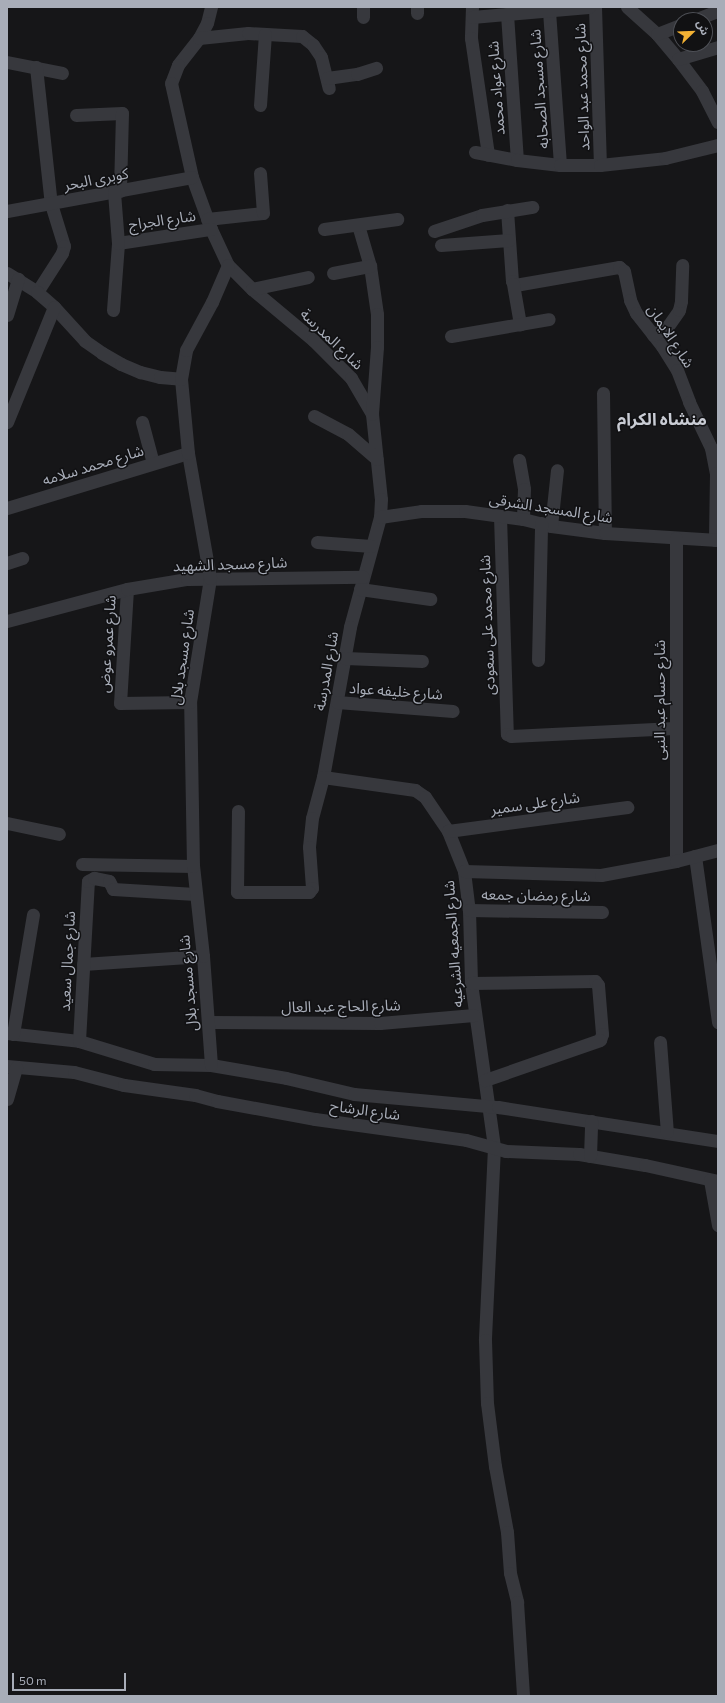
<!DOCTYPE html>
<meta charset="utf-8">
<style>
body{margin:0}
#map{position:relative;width:725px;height:1703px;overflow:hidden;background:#161618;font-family:Commissioner,"Noto Sans Arabic",sans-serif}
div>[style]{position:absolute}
.minor>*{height:13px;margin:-6.5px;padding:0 6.5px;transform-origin:6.5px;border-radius:6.5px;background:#37383d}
span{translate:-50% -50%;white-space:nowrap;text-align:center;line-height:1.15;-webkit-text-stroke:3px #111113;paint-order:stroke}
.street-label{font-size:15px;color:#a8adb8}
.quarter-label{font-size:17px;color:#c9ccd4;font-weight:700}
.frame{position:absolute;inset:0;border:8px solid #a8adb8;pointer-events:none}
.north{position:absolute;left:673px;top:12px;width:40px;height:40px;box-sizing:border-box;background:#111113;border:1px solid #4d4f55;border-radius:50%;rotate:67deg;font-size:11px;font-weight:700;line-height:16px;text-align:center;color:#a8adb8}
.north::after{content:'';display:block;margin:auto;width:14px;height:18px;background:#f2b134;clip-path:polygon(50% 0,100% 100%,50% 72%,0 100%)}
.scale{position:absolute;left:12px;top:1673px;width:114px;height:18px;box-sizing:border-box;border:2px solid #a8adb8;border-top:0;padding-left:5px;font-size:12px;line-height:14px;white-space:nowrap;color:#a8adb8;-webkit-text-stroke:3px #111113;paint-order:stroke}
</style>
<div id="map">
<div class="minor">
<i style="left:211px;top:7px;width:16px;rotate:104deg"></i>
<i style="left:207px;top:23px;width:17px;rotate:118deg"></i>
<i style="left:199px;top:38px;width:34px;rotate:128deg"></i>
<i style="left:178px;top:65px;width:19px;rotate:111deg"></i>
<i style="left:171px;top:83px;width:96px;rotate:77.4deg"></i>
<i style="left:192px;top:177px;width:55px;rotate:69.9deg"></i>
<i style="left:211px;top:229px;width:40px;rotate:65deg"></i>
<i style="left:228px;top:265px;width:34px;rotate:45deg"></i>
<i style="left:252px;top:289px;width:80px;rotate:39.9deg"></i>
<i style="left:313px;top:340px;width:54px;rotate:45deg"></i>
<i style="left:351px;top:378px;width:42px;rotate:59.7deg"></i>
<i style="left:372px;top:414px;width:85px;rotate:84deg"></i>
<i style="left:381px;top:499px;width:18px;rotate:93deg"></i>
<i style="left:380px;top:517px;width:114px;rotate:105.3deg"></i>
<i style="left:350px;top:627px;width:152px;rotate:100.2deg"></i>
<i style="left:323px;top:777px;width:42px;rotate:105deg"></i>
<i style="left:312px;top:818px;width:29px;rotate:96deg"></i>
<i style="left:309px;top:847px;width:41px;rotate:85.8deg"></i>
<i style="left:312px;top:888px;width:5px;rotate:127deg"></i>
<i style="left:309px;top:892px;width:72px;rotate:180deg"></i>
<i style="left:237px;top:892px;width:81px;rotate:-89.3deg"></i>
<i style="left:417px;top:7px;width:6px;rotate:90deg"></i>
<i style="left:472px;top:7px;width:31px;rotate:92deg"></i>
<i style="left:471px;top:38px;width:118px;rotate:81.7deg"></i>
<i style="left:595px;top:7px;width:158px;rotate:88.2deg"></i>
<i style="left:627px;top:7px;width:40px;rotate:42deg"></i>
<i style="left:657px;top:34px;width:33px;rotate:50deg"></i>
<i style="left:678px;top:59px;width:40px;rotate:53deg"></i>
<i style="left:702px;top:91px;width:35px;rotate:63deg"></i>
<i style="left:549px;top:11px;width:154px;rotate:85.9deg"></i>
<i style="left:507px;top:14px;width:146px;rotate:86.1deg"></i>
<i style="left:363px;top:17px;width:10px;rotate:-90deg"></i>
<i style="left:472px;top:17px;width:117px;rotate:-4.9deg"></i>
<i style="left:694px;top:20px;width:26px;rotate:-21deg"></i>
<i style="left:657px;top:34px;width:26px;rotate:-21deg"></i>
<i style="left:199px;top:38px;width:49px;rotate:-5.8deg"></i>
<i style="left:248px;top:33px;width:54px;rotate:3.2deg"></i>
<i style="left:302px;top:36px;width:14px;rotate:39deg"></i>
<i style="left:313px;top:45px;width:14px;rotate:56deg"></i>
<i style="left:321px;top:57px;width:32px;rotate:76deg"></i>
<i style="left:678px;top:59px;width:42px;rotate:-16.7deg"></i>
<i style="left:7px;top:62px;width:56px;rotate:11.3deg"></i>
<i style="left:36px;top:67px;width:138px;rotate:83.8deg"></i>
<i style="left:51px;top:204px;width:44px;rotate:72.8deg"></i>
<i style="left:64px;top:246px;width:7px;rotate:106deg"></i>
<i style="left:62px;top:253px;width:46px;rotate:122.7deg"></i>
<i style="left:327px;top:78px;width:30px;rotate:-8deg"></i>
<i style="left:357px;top:74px;width:20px;rotate:-18deg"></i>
<i style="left:260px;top:105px;width:71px;rotate:-86deg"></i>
<i style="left:76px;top:115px;width:46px;rotate:-2.5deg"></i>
<i style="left:122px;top:113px;width:78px;rotate:91.5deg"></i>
<i style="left:475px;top:152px;width:43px;rotate:10.8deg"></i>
<i style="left:517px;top:160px;width:43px;rotate:6.6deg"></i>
<i style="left:560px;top:165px;width:40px"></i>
<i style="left:600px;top:165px;width:65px;rotate:-6.1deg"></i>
<i style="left:665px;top:158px;width:55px;rotate:-13.8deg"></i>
<i style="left:507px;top:210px;width:71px;rotate:86deg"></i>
<i style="left:512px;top:281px;width:5px;rotate:53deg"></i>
<i style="left:515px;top:285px;width:106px;rotate:-9.8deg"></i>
<i style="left:619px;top:267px;width:6px;rotate:39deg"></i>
<i style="left:624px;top:271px;width:30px;rotate:78deg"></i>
<i style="left:630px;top:300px;width:14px;rotate:65deg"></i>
<i style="left:636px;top:313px;width:42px;rotate:51.8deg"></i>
<i style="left:662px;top:346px;width:28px;rotate:58deg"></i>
<i style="left:677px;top:370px;width:34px;rotate:69deg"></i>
<i style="left:689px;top:402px;width:51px;rotate:64.4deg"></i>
<i style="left:711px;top:448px;width:25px;rotate:79deg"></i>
<i style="left:716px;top:473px;width:67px;rotate:90.9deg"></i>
<i style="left:7px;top:211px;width:188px;rotate:-10.4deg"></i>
<i style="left:207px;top:219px;width:56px;rotate:-6.1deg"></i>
<i style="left:263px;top:213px;width:40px;rotate:-94.3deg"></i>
<i style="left:358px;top:225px;width:43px;rotate:73.7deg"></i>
<i style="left:370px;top:266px;width:49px;rotate:81.7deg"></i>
<i style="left:377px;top:314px;width:33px;rotate:90deg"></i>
<i style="left:377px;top:347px;width:67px;rotate:94.3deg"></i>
<i style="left:324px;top:229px;width:74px;rotate:-7.8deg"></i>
<i style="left:434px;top:231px;width:51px;rotate:-18.4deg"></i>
<i style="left:482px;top:215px;width:51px;rotate:-9.1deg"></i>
<i style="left:118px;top:243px;width:94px;rotate:-8.6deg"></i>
<i style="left:441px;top:245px;width:68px;rotate:-4.2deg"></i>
<i style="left:7px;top:273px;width:36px;rotate:32deg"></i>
<i style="left:37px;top:292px;width:23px;rotate:41deg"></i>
<i style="left:54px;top:307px;width:46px;rotate:47.6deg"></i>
<i style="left:85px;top:341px;width:21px;rotate:35deg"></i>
<i style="left:102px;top:353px;width:22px;rotate:30deg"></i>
<i style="left:121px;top:364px;width:21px;rotate:23deg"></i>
<i style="left:140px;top:372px;width:21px;rotate:14deg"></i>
<i style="left:160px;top:377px;width:21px;rotate:5deg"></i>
<i style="left:333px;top:273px;width:38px;rotate:-11deg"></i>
<i style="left:513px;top:284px;width:41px;rotate:80.1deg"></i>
<i style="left:252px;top:289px;width:57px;rotate:-12.1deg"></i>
<i style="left:113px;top:310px;width:67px;rotate:-85.7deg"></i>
<i style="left:118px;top:243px;width:51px;rotate:-94.5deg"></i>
<i style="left:7px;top:315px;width:38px;rotate:-73deg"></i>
<i style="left:653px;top:335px;width:17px;rotate:-31deg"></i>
<i style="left:668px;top:326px;width:19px;rotate:-55deg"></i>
<i style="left:679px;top:310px;width:9px;rotate:-77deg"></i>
<i style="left:681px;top:301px;width:36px;rotate:-88deg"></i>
<i style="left:451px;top:336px;width:99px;rotate:-9.8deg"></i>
<i style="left:603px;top:393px;width:140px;rotate:89.2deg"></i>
<i style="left:314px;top:416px;width:38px;rotate:28deg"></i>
<i style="left:348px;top:434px;width:38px;rotate:41deg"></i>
<i style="left:7px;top:422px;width:124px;rotate:-67.8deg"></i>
<i style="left:142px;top:422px;width:42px;rotate:75deg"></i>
<i style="left:519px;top:460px;width:29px;rotate:80deg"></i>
<i style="left:524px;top:489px;width:30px;rotate:92deg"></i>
<i style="left:7px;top:508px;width:189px;rotate:-16.9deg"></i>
<i style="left:500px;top:516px;width:218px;rotate:88.2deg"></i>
<i style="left:507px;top:734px;width:4px;rotate:27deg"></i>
<i style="left:511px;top:736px;width:164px;rotate:-2.8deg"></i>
<i style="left:380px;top:517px;width:41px;rotate:-8.3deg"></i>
<i style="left:421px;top:511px;width:44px"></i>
<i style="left:465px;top:511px;width:59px;rotate:7.9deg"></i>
<i style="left:523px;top:519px;width:29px;rotate:14deg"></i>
<i style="left:551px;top:526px;width:54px;rotate:7.4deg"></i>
<i style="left:605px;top:533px;width:113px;rotate:3.5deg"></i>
<i style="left:551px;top:526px;width:56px;rotate:-83.9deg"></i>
<i style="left:676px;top:538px;width:323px;rotate:90deg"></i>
<i style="left:317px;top:542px;width:54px;rotate:4.2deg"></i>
<i style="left:7px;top:563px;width:16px;rotate:-18deg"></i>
<i style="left:127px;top:589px;width:114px;rotate:93.5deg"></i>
<i style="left:120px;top:703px;width:70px;rotate:-0.8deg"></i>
<i style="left:360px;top:589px;width:71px;rotate:8.1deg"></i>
<i style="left:7px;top:621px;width:124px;rotate:-14.9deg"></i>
<i style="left:127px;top:589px;width:61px;rotate:-9.5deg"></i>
<i style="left:187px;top:579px;width:176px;rotate:-0.7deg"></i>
<i style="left:345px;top:658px;width:77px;rotate:2.2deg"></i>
<i style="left:538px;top:660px;width:137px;rotate:-88.7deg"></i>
<i style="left:337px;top:702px;width:116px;rotate:4.4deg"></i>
<i style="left:323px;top:777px;width:93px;rotate:8deg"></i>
<i style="left:415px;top:790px;width:12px;rotate:35deg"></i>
<i style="left:425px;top:797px;width:41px;rotate:55.9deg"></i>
<i style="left:448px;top:831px;width:43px;rotate:68.2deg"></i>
<i style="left:464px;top:871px;width:39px;rotate:83deg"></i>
<i style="left:469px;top:910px;width:73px;rotate:88.4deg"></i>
<i style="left:471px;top:983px;width:166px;rotate:82deg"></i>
<i style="left:494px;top:1147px;width:193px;rotate:92.7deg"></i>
<i style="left:485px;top:1340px;width:63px;rotate:88.2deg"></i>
<i style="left:487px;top:1403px;width:64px;rotate:82.8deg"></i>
<i style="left:495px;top:1466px;width:67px;rotate:79.7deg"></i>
<i style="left:507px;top:1532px;width:41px;rotate:85.8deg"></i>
<i style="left:510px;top:1573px;width:30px;rotate:76deg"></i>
<i style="left:517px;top:1602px;width:94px;rotate:86.3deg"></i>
<i style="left:7px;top:823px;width:53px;rotate:11.9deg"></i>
<i style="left:448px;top:831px;width:181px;rotate:-7.6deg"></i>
<i style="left:695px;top:856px;width:168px;rotate:82.1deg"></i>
<i style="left:82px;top:864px;width:111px;rotate:1deg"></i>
<i style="left:464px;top:871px;width:137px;rotate:1.7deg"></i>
<i style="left:601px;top:875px;width:76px;rotate:-10.6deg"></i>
<i style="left:676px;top:861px;width:43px;rotate:-14.7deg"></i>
<i style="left:469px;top:910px;width:133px;rotate:0.9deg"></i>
<i style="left:83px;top:964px;width:120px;rotate:-3.8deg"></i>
<i style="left:471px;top:983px;width:124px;rotate:-0.9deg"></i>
<i style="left:595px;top:981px;width:5px;rotate:53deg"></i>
<i style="left:598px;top:985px;width:49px;rotate:85.3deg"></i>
<i style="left:602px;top:1034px;width:6px;rotate:108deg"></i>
<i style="left:600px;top:1040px;width:122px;rotate:160.8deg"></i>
<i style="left:208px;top:1022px;width:172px;rotate:0.3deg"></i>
<i style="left:380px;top:1023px;width:94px;rotate:-4.9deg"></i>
<i style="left:7px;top:1033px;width:72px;rotate:6.3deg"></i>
<i style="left:79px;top:1041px;width:78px;rotate:17deg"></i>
<i style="left:154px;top:1064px;width:57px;rotate:1deg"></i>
<i style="left:211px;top:1065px;width:76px;rotate:9.8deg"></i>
<i style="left:286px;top:1078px;width:70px;rotate:13.2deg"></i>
<i style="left:354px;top:1094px;width:145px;rotate:5.2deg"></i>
<i style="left:498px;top:1107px;width:223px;rotate:8.8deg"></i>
<i style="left:13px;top:1034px;width:121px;rotate:-80.5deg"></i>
<i style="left:79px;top:1041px;width:160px;rotate:-86.8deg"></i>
<i style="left:88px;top:881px;width:7px;rotate:-27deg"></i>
<i style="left:94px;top:878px;width:15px;rotate:11deg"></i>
<i style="left:109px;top:881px;width:9px;rotate:63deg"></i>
<i style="left:113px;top:889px;width:82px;rotate:3.5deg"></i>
<i style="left:660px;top:1042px;width:90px;rotate:85.6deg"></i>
<i style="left:211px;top:1065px;width:109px;rotate:-94.2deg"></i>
<i style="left:203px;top:956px;width:91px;rotate:-96.3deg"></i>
<i style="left:193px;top:866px;width:164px;rotate:-91deg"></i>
<i style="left:190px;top:702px;width:126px;rotate:-80.8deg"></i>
<i style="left:210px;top:578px;width:127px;rotate:-100deg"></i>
<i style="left:188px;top:453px;width:74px;rotate:-95.4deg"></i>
<i style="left:181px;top:379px;width:29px;rotate:-80deg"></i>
<i style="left:186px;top:350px;width:55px;rotate:-61.6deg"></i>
<i style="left:212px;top:302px;width:40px;rotate:-66.6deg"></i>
<i style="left:7px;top:1066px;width:67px;rotate:5.1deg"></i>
<i style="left:74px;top:1072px;width:52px;rotate:14.6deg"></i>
<i style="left:124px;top:1085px;width:72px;rotate:8deg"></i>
<i style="left:195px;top:1095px;width:23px;rotate:15deg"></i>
<i style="left:217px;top:1101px;width:100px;rotate:10.4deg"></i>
<i style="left:315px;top:1119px;width:152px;rotate:7.9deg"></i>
<i style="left:466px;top:1140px;width:41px;rotate:15.4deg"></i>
<i style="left:506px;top:1151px;width:73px;rotate:2.4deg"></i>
<i style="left:579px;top:1154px;width:67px;rotate:9.5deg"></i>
<i style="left:645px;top:1165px;width:75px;rotate:12.4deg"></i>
<i style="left:7px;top:1099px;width:33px;rotate:-74deg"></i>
<i style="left:590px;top:1156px;width:35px;rotate:-88deg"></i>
<i style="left:710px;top:1180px;width:46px;rotate:79.9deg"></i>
</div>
<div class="street-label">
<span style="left:582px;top:87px;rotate:-92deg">شارع محمد عبد الواحد</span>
<span style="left:496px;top:88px;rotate:-94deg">شارع عواد محمد</span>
<span style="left:539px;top:89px;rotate:-94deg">شارع مسجد الصحابه</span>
<span style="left:96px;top:179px;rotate:-11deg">كوبرى البحر</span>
<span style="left:162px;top:220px;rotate:-8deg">شارع الجراج</span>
<span style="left:671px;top:336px;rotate:57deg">شارع الايمان</span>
<span style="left:332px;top:339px;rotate:44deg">شارع المدرسة</span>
<span style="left:93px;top:465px;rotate:-17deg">شارع محمد سلامه</span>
<span style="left:551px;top:508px;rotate:9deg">شارع المسجد الشرقى</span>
<span style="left:230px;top:564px;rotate:-2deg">شارع مسجد الشهيد</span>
<span style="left:487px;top:625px;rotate:-92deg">شارع محمد على سعودى</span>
<span style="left:107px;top:644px;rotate:-86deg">شارع عمرو عوض</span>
<span style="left:182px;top:657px;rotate:-82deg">شارع مسجد بلال</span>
<span style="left:326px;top:671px;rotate:-80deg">شارع المدرسة</span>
<span style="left:396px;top:691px;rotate:4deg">شارع خليفه عواد</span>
<span style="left:660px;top:700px;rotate:-90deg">شارع حسام عبد النبى</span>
<span style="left:535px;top:803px;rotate:-8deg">شارع على سمير</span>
<span style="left:536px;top:895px;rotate:1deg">شارع رمضان جمعه</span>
<span style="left:453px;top:944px;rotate:-94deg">شارع الجمعيه الشرعيه</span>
<span style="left:67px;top:961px;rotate:-87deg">شارع جمال سعيد</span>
<span style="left:188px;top:983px;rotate:-95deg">شارع مسجد بلال</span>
<span style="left:341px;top:1006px;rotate:-1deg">شارع الحاج عبد العال</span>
<span style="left:365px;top:1110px;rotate:8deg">شارع الرشاح</span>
</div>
<div class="quarter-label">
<span style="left:662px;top:419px">منشاه الكرام</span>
</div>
<div class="frame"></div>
<div class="north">ش</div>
<div class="scale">50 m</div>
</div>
